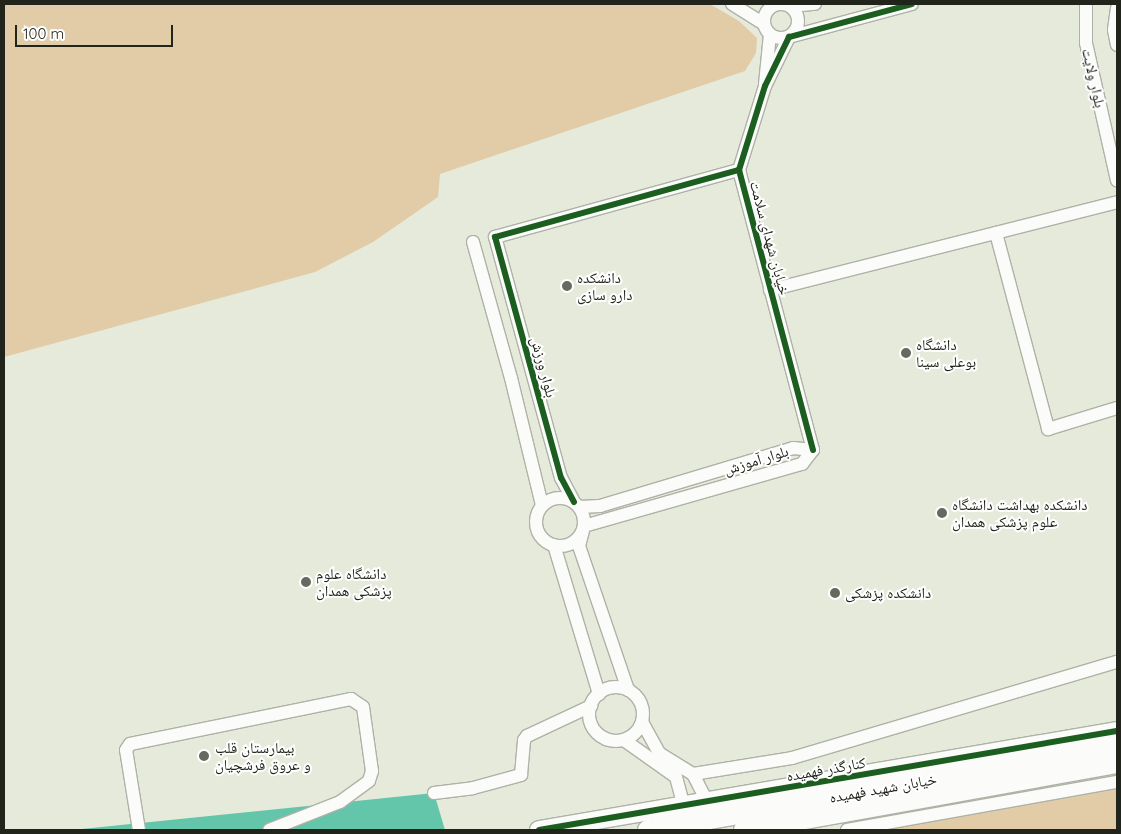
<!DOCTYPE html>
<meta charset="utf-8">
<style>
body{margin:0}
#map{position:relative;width:1121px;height:834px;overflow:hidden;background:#e5eadb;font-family:Quicksand,"Noto Naskh Arabic",sans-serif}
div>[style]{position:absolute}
.green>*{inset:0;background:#e1cca7}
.water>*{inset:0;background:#63c5a9}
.roads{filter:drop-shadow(1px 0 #aeb2a6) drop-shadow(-1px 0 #aeb2a6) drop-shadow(0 1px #aeb2a6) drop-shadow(0 -1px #aeb2a6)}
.street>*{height:12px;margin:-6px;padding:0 6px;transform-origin:6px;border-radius:6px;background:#fbfcfa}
.street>.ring{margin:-6px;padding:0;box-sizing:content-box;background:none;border:12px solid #fbfcfa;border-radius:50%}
.secondary>*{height:18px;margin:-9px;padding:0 9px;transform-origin:9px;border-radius:9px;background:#fbfcfa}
.primary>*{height:20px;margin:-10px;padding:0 10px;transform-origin:10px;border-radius:10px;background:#fbfcfa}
.cycleway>*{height:6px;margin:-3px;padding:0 3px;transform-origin:3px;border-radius:3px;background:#1b5e20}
.dots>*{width:14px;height:14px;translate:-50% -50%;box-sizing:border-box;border:2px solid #fff;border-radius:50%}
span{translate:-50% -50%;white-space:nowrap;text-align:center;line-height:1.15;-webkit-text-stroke:4px #fff;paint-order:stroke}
.street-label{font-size:15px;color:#21241a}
.poi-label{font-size:15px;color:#21241a}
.left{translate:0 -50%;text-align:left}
.frame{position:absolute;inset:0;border:5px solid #21241a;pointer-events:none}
.scale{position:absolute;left:15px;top:25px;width:158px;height:22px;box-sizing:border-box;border:2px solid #21241a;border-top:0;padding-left:6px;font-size:15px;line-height:18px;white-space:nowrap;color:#21241a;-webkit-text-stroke:4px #fff;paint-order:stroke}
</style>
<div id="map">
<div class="green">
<i style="clip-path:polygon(4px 4px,710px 4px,739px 21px,757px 38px,756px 53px,745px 71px,440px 174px,438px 197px,373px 242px,315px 272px,4px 357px)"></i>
<i style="clip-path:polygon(1117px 789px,1117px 830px,880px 830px)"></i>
</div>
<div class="water">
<i style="clip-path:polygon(434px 793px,445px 830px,72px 830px)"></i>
</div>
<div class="roads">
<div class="street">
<i class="ring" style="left:764px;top:4px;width:22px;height:22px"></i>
<i style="left:732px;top:4px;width:38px;rotate:32deg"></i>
<i style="left:789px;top:4px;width:2px;rotate:63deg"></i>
<i style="left:790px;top:6px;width:25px;rotate:-5deg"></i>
<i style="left:1086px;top:4px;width:39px;rotate:90deg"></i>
<i style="left:1086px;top:43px;width:141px;rotate:77.3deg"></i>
<i style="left:1117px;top:8px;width:22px;rotate:98deg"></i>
<i style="left:1114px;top:30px;width:15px;rotate:79deg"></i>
<i style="left:765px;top:84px;width:50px;rotate:-84.3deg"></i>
<i style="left:996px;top:233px;width:203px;rotate:75.1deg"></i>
<i style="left:1048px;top:429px;width:72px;rotate:-16.9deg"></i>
<i style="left:473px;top:242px;width:141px;rotate:74.4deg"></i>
<i style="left:511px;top:378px;width:131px;rotate:76.3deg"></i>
<i style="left:770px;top:290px;width:358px;rotate:-14.2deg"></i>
<i style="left:813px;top:450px;width:290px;rotate:-104.8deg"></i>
<i style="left:739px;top:170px;width:88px;rotate:-72.8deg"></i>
<i style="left:765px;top:86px;width:55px;rotate:-63.9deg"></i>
<i style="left:789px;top:37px;width:127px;rotate:-15deg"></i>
<i class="ring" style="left:536px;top:498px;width:36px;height:36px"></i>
<i style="left:574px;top:502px;width:27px;rotate:-118deg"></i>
<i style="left:561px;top:478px;width:250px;rotate:-105.3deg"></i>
<i style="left:495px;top:237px;width:253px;rotate:-15.4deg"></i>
<i style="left:580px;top:507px;width:20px;rotate:-3deg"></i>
<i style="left:600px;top:506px;width:202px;rotate:-16.7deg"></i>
<i style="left:793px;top:448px;width:20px;rotate:6deg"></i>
<i style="left:584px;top:526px;width:227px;rotate:-15.9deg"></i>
<i style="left:802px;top:464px;width:18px;rotate:-52deg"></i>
<i style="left:583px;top:531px;width:16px;rotate:105deg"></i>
<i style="left:579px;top:546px;width:152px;rotate:71.2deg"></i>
<i style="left:554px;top:545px;width:156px;rotate:73.2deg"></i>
<i class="ring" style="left:589px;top:687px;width:42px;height:42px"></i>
<i style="left:642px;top:722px;width:35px;rotate:61deg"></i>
<i style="left:659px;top:753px;width:40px;rotate:32deg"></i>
<i style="left:693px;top:774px;width:31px;rotate:63deg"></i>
<i style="left:624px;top:740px;width:64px;rotate:35.4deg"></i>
<i style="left:676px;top:777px;width:30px;rotate:75deg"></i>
<i style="left:693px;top:774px;width:100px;rotate:-9.2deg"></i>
<i style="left:792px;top:758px;width:339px;rotate:-16.5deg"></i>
<i style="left:434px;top:793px;width:39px;rotate:-7deg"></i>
<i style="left:473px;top:788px;width:50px;rotate:-15.2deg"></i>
<i style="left:521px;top:775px;width:35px;rotate:-85deg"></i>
<i style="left:524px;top:740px;width:5px;rotate:-53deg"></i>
<i style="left:527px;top:736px;width:71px;rotate:-25.1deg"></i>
<i style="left:139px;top:830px;width:81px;rotate:-99.2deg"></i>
<i style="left:126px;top:750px;width:7px;rotate:-56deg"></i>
<i style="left:130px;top:744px;width:226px;rotate:-11.5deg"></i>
<i style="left:351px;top:699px;width:14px;rotate:34deg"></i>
<i style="left:363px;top:707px;width:65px;rotate:82deg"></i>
<i style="left:372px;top:771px;width:10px;rotate:107deg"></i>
<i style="left:369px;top:781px;width:36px;rotate:144deg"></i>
<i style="left:340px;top:802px;width:76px;rotate:158.5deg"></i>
<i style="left:847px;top:830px;width:274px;rotate:-10.1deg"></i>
</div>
<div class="secondary">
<i style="left:539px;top:830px;width:586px;rotate:-9.72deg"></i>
</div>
<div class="primary">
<i style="left:648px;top:830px;width:476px;rotate:-10deg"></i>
<i style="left:744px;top:830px;width:379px;rotate:-10.2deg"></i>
</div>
</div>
<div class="cycleway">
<i style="left:813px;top:450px;width:290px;rotate:-104.8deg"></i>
<i style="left:739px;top:170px;width:88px;rotate:-72.8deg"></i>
<i style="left:765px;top:86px;width:55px;rotate:-63.9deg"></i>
<i style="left:789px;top:37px;width:127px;rotate:-15deg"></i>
<i style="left:574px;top:502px;width:27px;rotate:-118deg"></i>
<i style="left:561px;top:478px;width:250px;rotate:-105.3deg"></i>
<i style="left:495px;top:237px;width:253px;rotate:-15.4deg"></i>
<i style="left:539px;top:830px;width:586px;rotate:-9.72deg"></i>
</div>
<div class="dots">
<i style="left:567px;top:286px;background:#66695e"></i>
<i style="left:906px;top:353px;background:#66695e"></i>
<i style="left:942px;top:513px;background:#66695e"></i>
<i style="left:306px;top:582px;background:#66695e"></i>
<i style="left:835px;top:593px;background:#66695e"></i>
<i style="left:204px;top:756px;background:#66695e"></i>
</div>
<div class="street-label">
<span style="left:1094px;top:78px;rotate:77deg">بلوار ولایت</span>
<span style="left:770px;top:238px;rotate:75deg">خیابان شهدای سلامت</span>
<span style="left:544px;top:367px;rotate:75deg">بلوار ورزش</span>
<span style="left:756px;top:460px;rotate:-17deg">بلوار آموزش</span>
<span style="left:826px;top:769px;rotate:-10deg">کنارگذر فهمیده</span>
<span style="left:883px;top:788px;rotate:-10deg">خیابان شهید فهمیده</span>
</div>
<div class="poi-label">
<span class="left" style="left:577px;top:286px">دانشکده<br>دارو سازی</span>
<span class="left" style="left:916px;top:353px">دانشگاه<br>بوعلی سینا</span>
<span class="left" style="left:952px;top:513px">دانشکده بهداشت دانشگاه<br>علوم پزشکی همدان</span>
<span class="left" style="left:316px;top:582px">دانشگاه علوم<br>پزشکی همدان</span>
<span class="left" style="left:845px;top:593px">دانشکده پزشکی</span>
<span class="left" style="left:215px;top:756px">بیمارستان قلب<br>و عروق فرشچیان</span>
</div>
<div class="frame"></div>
<div class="scale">100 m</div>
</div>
